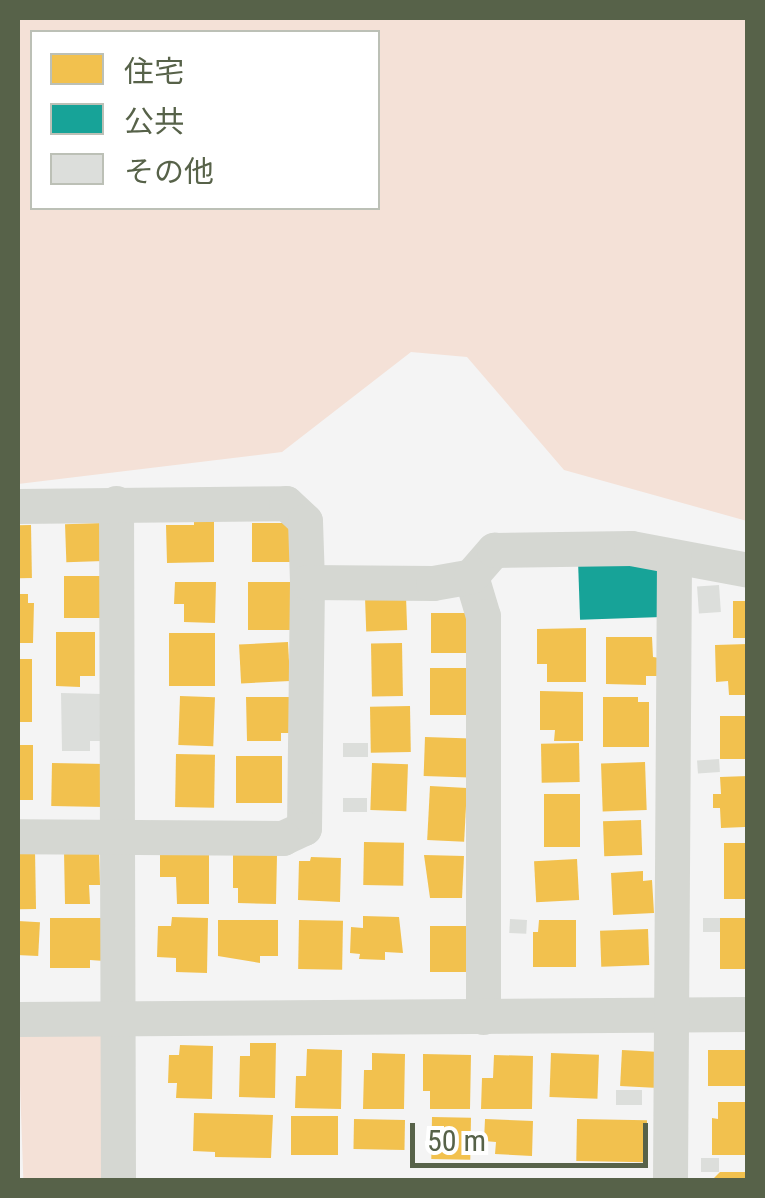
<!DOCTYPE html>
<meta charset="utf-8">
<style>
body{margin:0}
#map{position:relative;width:765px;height:1198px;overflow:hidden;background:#f4f4f4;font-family:"Roboto Condensed","Noto Sans JP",sans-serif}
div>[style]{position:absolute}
.green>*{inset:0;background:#f4e1d7;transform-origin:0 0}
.homes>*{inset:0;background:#f2c14e;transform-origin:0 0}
.public>*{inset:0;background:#17a398;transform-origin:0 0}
.building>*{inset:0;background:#dcdedb;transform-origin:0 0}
.minor>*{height:35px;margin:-17.5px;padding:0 17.5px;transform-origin:17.5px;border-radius:17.5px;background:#d5d7d2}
span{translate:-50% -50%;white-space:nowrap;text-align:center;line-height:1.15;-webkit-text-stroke:10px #fff;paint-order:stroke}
.frame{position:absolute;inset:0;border:20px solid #576249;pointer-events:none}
.legend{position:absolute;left:30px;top:30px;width:350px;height:180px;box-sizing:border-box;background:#fff;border:2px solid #bcc0b6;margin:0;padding:12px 18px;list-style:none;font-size:30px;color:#576249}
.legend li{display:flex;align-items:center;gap:20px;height:50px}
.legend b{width:50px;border:2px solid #bcc0b6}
.scale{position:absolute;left:410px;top:1123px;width:238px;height:45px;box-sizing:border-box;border:5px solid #576249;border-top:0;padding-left:12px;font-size:30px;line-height:35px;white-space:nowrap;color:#576249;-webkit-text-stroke:8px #fff;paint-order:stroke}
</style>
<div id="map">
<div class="green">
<i style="clip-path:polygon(evenodd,18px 18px,747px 18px,747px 521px,564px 470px,467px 357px,411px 352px,282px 452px,18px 484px,18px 18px,32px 32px,378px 32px,378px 208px,32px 208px,32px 32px)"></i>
<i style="left:103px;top:1025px;width:155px;height:85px;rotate:88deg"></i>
</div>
<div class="homes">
<i style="clip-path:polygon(214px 517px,214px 562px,167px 563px,166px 525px,194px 525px,194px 518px)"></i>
<i style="left:102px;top:523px;width:38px;height:37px;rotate:88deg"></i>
<i style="left:252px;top:523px;width:40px;height:39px"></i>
<i style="left:31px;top:525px;width:53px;height:13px;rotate:89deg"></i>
<i style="left:64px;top:576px;width:42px;height:42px"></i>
<i style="clip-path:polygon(175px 582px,216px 582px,215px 623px,184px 622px,184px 604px,174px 604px)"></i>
<i style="left:248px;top:582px;width:42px;height:48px"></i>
<i style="clip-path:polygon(18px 594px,28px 594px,28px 603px,34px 603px,33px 643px,18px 643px)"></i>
<i style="left:406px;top:596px;width:34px;height:41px;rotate:88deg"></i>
<i style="left:748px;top:601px;width:37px;height:15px;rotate:90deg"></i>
<i style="left:431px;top:613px;width:36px;height:40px"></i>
<i style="clip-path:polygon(586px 628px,586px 682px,547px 682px,547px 664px,537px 664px,537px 629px)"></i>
<i style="clip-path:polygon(56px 632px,95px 632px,95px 676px,80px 676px,80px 687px,56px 686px)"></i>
<i style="left:215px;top:633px;width:53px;height:46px;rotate:90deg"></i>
<i style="clip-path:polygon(606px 637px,652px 637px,653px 657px,660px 658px,660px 676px,646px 676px,646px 685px,606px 684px)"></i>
<i style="left:288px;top:642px;width:39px;height:49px;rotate:87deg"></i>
<i style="left:402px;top:643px;width:53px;height:31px;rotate:89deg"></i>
<i style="clip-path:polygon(748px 644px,748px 695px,729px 695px,728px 681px,716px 682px,715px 645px)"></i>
<i style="left:18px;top:659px;width:14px;height:63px"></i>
<i style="left:468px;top:668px;width:47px;height:38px;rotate:90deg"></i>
<i style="clip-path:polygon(540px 691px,583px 692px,583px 741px,554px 741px,555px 730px,540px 730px)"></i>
<i style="left:180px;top:696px;width:35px;height:49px;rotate:2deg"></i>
<i style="clip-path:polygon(246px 697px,294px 697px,294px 733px,281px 733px,281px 741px,247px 741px)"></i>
<i style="clip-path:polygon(603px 697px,638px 697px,638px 702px,649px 702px,649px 747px,603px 747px)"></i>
<i style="left:410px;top:706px;width:46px;height:40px;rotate:89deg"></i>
<i style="left:748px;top:716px;width:43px;height:28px;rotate:90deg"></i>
<i style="left:425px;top:737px;width:46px;height:39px;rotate:2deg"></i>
<i style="left:579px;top:743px;width:39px;height:38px;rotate:89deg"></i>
<i style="left:18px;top:745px;width:15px;height:55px"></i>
<i style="left:176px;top:754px;width:39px;height:53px;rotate:1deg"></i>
<i style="left:236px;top:756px;width:46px;height:47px"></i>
<i style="left:645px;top:762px;width:48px;height:44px;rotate:88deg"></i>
<i style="left:52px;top:763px;width:53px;height:43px;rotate:1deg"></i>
<i style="left:372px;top:763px;width:36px;height:47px;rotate:2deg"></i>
<i style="clip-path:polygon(748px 776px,745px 827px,721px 828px,720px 808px,713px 808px,713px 794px,721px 794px,720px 777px)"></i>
<i style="left:430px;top:786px;width:37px;height:54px;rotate:3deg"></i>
<i style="left:544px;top:794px;width:36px;height:53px"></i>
<i style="left:641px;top:820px;width:35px;height:38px;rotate:88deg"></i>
<i style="left:364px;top:842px;width:40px;height:43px;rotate:1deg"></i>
<i style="left:748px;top:843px;width:56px;height:24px;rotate:90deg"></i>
<i style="clip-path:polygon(160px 848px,209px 849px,209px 904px,177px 904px,176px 877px,160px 877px)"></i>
<i style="clip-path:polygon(99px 849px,100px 885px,89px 885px,90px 904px,65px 904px,64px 851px)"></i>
<i style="left:35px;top:850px;width:59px;height:17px;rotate:89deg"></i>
<i style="clip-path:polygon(233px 854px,277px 855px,276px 904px,238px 903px,238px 888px,233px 888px)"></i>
<i style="clip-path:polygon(424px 855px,464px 856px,462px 898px,430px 898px)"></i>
<i style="clip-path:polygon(311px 857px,341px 858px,340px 902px,298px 900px,299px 861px,310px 861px)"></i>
<i style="left:577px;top:859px;width:41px;height:43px;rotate:87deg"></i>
<i style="clip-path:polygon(643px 871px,643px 881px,652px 880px,654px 913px,613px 915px,611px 873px)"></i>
<i style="clip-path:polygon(363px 916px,399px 917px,403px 953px,385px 952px,385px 960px,359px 959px,360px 954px,350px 953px,351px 927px,363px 928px)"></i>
<i style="clip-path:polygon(172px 917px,208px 918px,207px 973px,176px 972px,176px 958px,157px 957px,158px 926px,171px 926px)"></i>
<i style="clip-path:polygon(50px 918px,104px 918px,104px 961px,90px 960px,90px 968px,50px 968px)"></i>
<i style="left:720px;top:918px;width:28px;height:51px"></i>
<i style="clip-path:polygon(218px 920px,278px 920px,278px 956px,260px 956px,260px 963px,218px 956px)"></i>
<i style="left:299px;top:920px;width:44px;height:49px;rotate:1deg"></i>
<i style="clip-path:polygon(539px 920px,576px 920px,576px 967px,533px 967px,533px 932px,538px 932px)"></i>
<i style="left:18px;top:921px;width:22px;height:34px;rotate:3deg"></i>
<i style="left:430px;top:926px;width:40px;height:46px"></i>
<i style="left:648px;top:929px;width:36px;height:48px;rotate:88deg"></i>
<i style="clip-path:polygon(250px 1043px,276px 1043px,275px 1098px,239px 1097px,240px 1056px,250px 1056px)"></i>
<i style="clip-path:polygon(180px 1045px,213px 1046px,212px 1099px,176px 1098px,177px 1083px,168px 1083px,169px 1055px,179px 1055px)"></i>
<i style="clip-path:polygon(307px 1049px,342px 1050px,341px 1109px,295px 1108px,296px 1076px,306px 1076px)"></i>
<i style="left:622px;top:1050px;width:38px;height:36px;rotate:3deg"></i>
<i style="left:708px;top:1050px;width:40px;height:36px"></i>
<i style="clip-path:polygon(372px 1053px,405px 1054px,404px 1109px,363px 1109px,364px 1070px,372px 1070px)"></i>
<i style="left:551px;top:1053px;width:48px;height:44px;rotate:2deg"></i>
<i style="clip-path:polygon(423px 1054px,471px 1055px,470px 1109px,430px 1109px,430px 1091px,423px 1091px)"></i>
<i style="clip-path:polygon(494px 1055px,533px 1056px,532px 1109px,481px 1109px,482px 1078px,493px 1078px)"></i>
<i style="clip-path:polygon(718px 1102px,748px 1102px,748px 1155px,712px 1155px,712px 1118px,718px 1119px)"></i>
<i style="clip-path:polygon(194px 1113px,273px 1115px,271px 1158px,215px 1157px,215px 1152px,193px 1151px)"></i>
<i style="left:338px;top:1116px;width:39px;height:47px;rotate:90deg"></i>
<i style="left:432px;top:1117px;width:39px;height:42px;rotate:1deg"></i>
<i style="left:354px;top:1119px;width:51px;height:30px;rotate:1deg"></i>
<i style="clip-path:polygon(485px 1119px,533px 1121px,532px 1156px,495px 1154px,496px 1142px,484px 1141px)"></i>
<i style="left:577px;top:1119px;width:70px;height:42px;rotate:1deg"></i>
<i style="clip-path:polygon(720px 1172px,748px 1172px,748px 1180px,712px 1180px)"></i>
</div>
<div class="public">
<i style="left:660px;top:559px;width:58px;height:82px;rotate:88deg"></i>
</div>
<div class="building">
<i style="left:719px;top:585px;width:27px;height:22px;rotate:86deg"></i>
<i style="clip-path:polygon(61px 693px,103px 694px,103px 741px,90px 741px,90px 751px,62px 751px)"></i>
<i style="left:343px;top:743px;width:25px;height:14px"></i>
<i style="left:719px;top:759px;width:13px;height:22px;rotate:86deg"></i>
<i style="left:343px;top:798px;width:24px;height:14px"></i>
<i style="left:703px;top:918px;width:17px;height:14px"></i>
<i style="left:510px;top:919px;width:17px;height:14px;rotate:3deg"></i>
<i style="left:616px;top:1090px;width:26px;height:15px"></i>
<i style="left:701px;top:1158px;width:18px;height:14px"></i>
</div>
<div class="minor">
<i style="left:116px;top:503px;width:677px;rotate:89.83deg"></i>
<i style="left:18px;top:506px;width:268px;rotate:-0.6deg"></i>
<i style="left:286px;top:503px;width:26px;rotate:43deg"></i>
<i style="left:305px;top:521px;width:61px;rotate:88.1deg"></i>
<i style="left:307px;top:582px;width:246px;rotate:90.7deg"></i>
<i style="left:304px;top:828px;width:23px;rotate:155deg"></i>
<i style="left:283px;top:838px;width:265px;rotate:-179.6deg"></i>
<i style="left:471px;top:576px;width:42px;rotate:73.3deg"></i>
<i style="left:483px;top:616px;width:401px;rotate:90deg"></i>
<i style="left:307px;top:582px;width:126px;rotate:0.5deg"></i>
<i style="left:433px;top:583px;width:39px;rotate:-10deg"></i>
<i style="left:471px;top:576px;width:35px;rotate:-49deg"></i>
<i style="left:494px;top:550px;width:137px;rotate:-0.8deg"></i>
<i style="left:631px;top:548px;width:119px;rotate:10.6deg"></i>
<i style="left:18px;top:1019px;width:730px;rotate:-0.39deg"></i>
<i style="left:670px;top:1180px;width:622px;rotate:-89.63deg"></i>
</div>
<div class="frame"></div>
<ul class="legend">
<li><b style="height:28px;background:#f2c14e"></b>住宅</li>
<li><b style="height:28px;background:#17a398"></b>公共</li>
<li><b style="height:28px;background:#dcdedb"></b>その他</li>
</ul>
<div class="scale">50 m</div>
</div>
